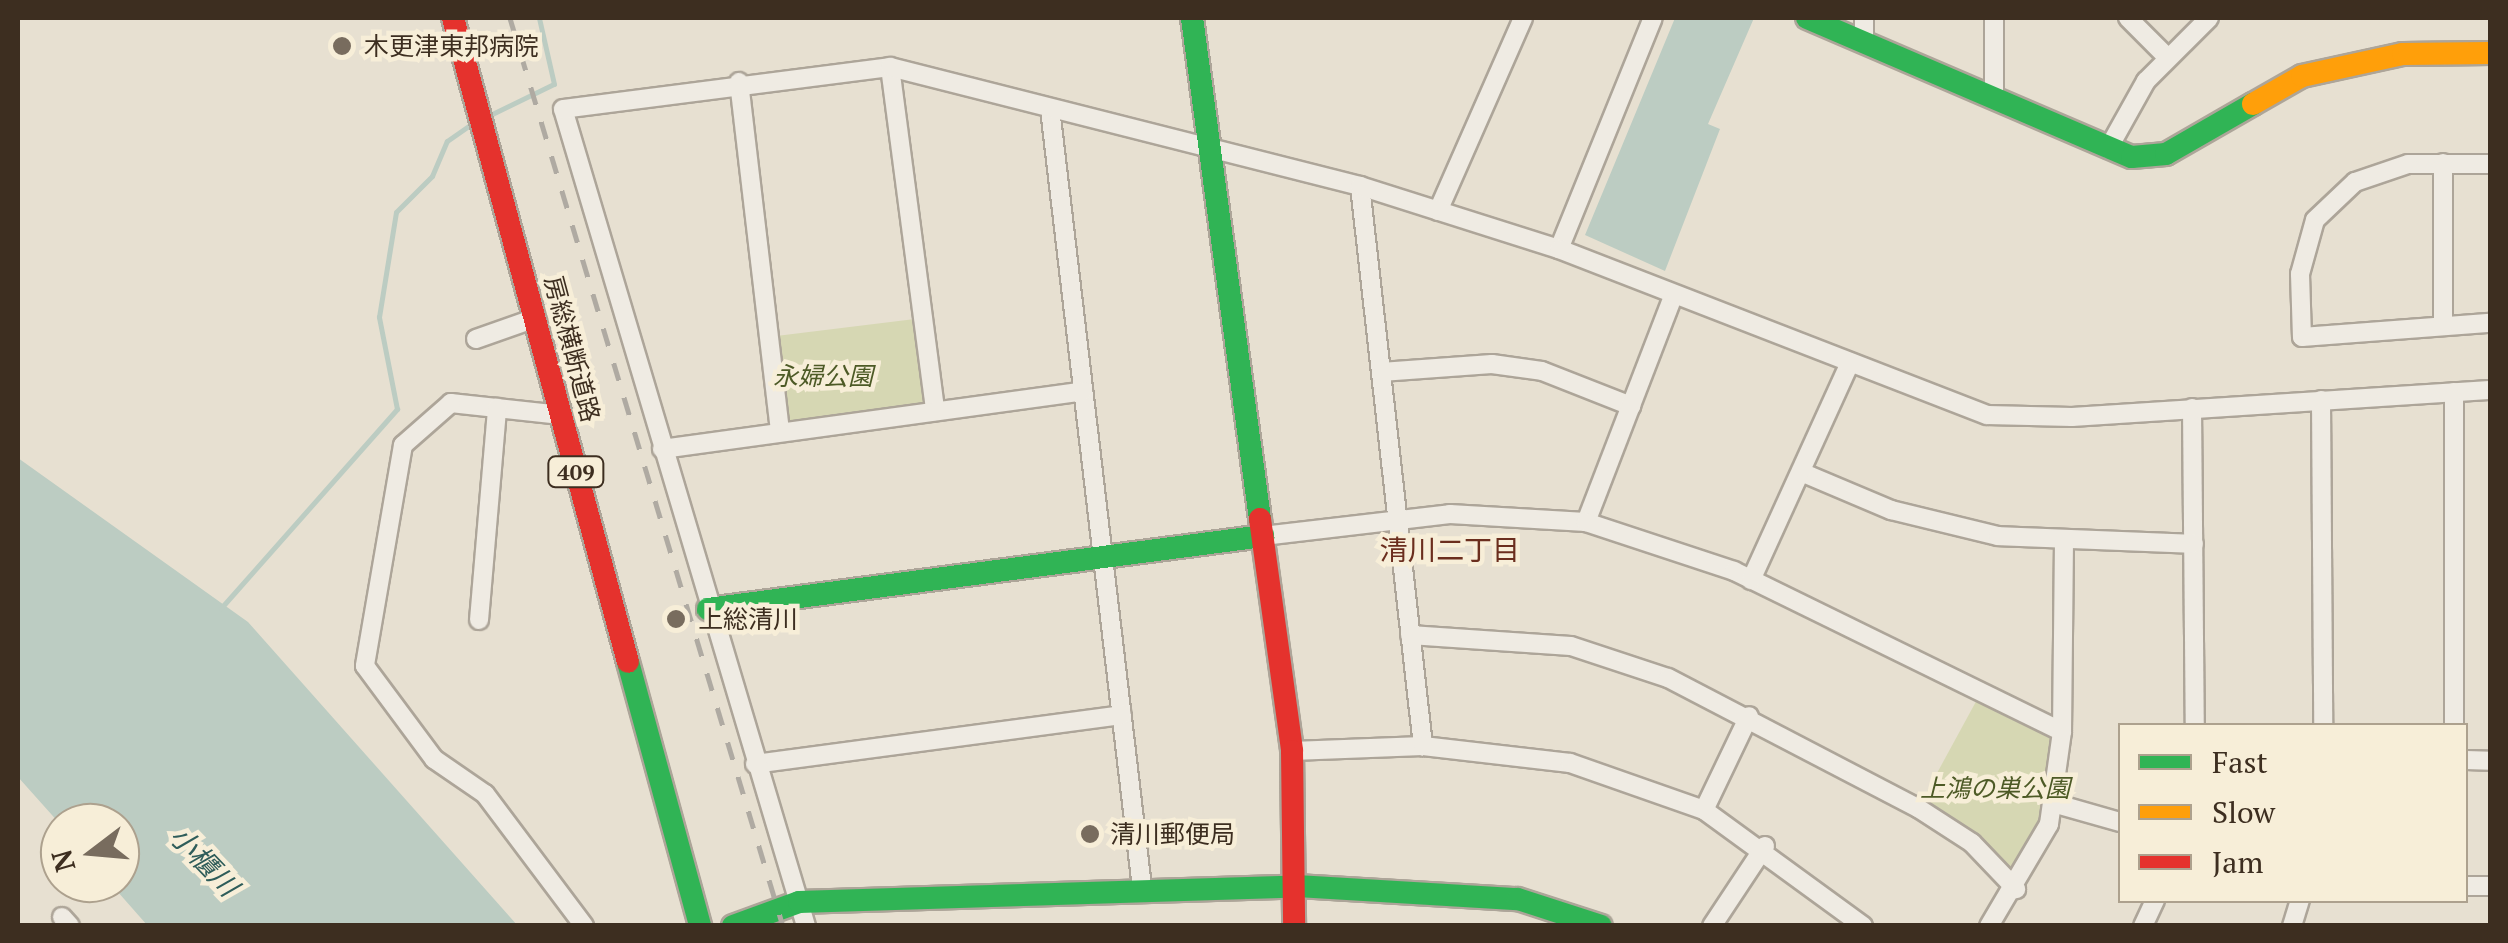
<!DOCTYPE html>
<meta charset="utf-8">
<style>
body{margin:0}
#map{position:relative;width:2508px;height:943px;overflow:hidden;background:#e7e0d1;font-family:"PT Serif","Noto Sans JP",serif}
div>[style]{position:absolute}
.green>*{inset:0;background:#d6d7b3;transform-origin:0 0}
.water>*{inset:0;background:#bcccc2}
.stream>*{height:5px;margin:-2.5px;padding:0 2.5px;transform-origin:2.5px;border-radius:2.5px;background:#bcccc2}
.roads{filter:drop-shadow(2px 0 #ada599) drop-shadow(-2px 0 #ada599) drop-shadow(0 2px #ada599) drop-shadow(0 -2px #ada599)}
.street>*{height:18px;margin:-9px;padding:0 9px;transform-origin:9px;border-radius:9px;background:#efebe3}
.fast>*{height:22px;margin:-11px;padding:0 11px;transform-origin:11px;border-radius:11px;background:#30b455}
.slow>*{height:22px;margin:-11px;padding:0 11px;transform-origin:11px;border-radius:11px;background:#ff9f0a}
.jam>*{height:22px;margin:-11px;padding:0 11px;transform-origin:11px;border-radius:11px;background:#e5322d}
.rail>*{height:5px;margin-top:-2.5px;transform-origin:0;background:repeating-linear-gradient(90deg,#afaaa2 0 18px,transparent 0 36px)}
.dots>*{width:28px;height:28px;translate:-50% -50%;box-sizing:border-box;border:5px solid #f7eed8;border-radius:50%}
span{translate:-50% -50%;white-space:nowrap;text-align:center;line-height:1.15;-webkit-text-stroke:9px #f7eed8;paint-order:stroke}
.shield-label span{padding:2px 8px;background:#f7eed8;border:2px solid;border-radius:8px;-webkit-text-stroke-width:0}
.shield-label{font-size:22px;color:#3d2e20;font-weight:700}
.poi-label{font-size:25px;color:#3d2e20}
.left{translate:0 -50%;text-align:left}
.street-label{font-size:25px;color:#3d2e20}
.park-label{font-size:25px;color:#4d5a26;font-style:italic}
.neighbourhood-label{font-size:28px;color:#6b2e1e}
.water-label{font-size:28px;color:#2f5d5a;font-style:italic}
.frame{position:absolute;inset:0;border:20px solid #3d2e20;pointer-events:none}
.legend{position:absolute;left:2118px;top:723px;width:350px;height:180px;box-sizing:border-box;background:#f7eed8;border:2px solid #ada18e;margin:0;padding:12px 18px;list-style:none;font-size:30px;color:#3d2e20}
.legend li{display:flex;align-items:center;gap:20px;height:50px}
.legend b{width:50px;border:2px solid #ada18e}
.north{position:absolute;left:40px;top:803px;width:100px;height:100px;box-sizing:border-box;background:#f7eed8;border:2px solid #ada18e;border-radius:50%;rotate:254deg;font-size:28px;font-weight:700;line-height:40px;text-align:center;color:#3d2e20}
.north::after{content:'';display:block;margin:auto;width:35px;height:45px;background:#786c5e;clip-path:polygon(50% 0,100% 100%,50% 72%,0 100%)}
</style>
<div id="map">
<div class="green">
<i style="left:923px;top:318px;width:94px;height:156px;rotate:83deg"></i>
<i style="clip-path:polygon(1979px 696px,2062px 732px,2054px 794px,2016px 889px,1918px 808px)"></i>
</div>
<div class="water">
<i style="clip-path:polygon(1675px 18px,1754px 18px,1708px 124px,1720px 129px,1665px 271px,1585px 235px)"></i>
<i style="clip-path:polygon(18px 458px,248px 622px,517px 925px,147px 925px,110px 883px,120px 883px,120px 823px,60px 824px,18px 777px)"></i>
</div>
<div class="stream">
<i style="left:488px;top:116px;width:73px;rotate:-25.9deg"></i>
<i style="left:554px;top:84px;width:68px;rotate:-102.8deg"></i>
<i style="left:221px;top:608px;width:266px;rotate:-48.5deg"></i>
<i style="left:397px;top:409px;width:94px;rotate:-101.1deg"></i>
<i style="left:379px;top:317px;width:106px;rotate:-80.8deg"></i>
<i style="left:396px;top:212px;width:51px;rotate:-45deg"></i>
<i style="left:432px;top:176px;width:38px;rotate:-67deg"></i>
<i style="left:447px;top:141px;width:28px;rotate:-35deg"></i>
</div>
<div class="roads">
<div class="street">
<i style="left:2128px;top:18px;width:55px;rotate:45deg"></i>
<i style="left:1864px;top:42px;width:24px;rotate:-90deg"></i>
<i style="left:890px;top:67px;width:347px;rotate:82.5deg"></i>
<i style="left:739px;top:82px;width:349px;rotate:83.3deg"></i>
<i style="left:1994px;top:99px;width:81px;rotate:-90deg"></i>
<i style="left:1050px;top:109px;width:783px;rotate:83.26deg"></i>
<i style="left:2108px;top:149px;width:78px;rotate:-60.8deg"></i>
<i style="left:2146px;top:81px;width:89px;rotate:-45deg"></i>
<i style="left:2490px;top:164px;width:82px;rotate:180deg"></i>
<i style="left:2408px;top:164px;width:56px;rotate:161.2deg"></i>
<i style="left:2355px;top:182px;width:55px;rotate:136.5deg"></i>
<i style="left:2315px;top:220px;width:56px;rotate:105.5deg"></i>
<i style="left:2300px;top:274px;width:63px;rotate:88.2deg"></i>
<i style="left:2302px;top:337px;width:189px;rotate:-4.3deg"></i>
<i style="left:1360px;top:186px;width:564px;rotate:83.58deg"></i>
<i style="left:1438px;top:211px;width:211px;rotate:-66.2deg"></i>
<i style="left:1559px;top:249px;width:249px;rotate:-67.9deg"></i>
<i style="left:2443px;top:326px;width:163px;rotate:-90deg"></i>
<i style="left:476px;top:339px;width:64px;rotate:-19.3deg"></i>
<i style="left:1381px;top:372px;width:111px;rotate:-4.1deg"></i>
<i style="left:1492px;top:364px;width:50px;rotate:8deg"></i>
<i style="left:1542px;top:371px;width:96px;rotate:21.5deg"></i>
<i style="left:2454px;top:392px;width:334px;rotate:90deg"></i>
<i style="left:2321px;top:400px;width:326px;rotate:89.6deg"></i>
<i style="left:2192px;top:408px;width:318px;rotate:89.5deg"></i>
<i style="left:561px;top:415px;width:111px;rotate:-173.8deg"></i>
<i style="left:451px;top:403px;width:64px;rotate:138.8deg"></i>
<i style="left:403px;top:445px;width:224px;rotate:99.8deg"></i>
<i style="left:365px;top:666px;width:116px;rotate:53.4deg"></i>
<i style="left:434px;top:759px;width:62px;rotate:34.5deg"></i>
<i style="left:485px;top:794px;width:165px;rotate:53.1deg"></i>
<i style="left:662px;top:449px;width:425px;rotate:-7.8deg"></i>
<i style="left:1801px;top:472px;width:98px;rotate:22.9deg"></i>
<i style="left:1891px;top:510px;width:110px;rotate:13.7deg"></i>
<i style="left:1998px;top:536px;width:196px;rotate:2.3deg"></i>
<i style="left:1586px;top:522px;width:244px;rotate:-68.9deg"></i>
<i style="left:1263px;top:536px;width:188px;rotate:-6.7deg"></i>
<i style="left:1450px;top:514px;width:136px;rotate:3.4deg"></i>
<i style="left:1586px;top:522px;width:156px;rotate:18.3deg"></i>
<i style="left:1734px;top:571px;width:365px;rotate:26.1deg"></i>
<i style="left:1751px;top:580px;width:239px;rotate:-65.5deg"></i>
<i style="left:479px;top:620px;width:213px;rotate:-85.1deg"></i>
<i style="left:1410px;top:635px;width:161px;rotate:3.9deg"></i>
<i style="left:1571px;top:646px;width:102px;rotate:18.3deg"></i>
<i style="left:1668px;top:678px;width:282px;rotate:27.5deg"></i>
<i style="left:1918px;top:808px;width:64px;rotate:32.9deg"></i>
<i style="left:1972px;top:843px;width:64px;rotate:46.3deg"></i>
<i style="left:1292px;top:751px;width:131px;rotate:-2.2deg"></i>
<i style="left:1423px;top:746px;width:148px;rotate:6.6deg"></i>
<i style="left:1570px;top:763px;width:142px;rotate:19.3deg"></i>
<i style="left:1704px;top:810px;width:197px;rotate:36.1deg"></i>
<i style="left:2466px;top:760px;width:24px;rotate:2deg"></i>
<i style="left:755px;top:764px;width:370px;rotate:-7.6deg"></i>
<i style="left:2053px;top:803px;width:70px;rotate:15.8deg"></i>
<i style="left:1704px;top:810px;width:104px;rotate:-64.4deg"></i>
<i style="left:2466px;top:886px;width:24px"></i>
<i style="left:62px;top:917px;width:12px;rotate:48deg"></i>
<i style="left:806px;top:926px;width:852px;rotate:-106.56deg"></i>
<i style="left:563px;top:109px;width:330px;rotate:-7.3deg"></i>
<i style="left:890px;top:67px;width:485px;rotate:14.2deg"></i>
<i style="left:1360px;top:186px;width:209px;rotate:17.6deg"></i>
<i style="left:1559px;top:249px;width:459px;rotate:21.2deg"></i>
<i style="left:1987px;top:415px;width:85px;rotate:1.3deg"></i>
<i style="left:2072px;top:417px;width:419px;rotate:-3.7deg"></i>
<i style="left:1712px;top:926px;width:96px;rotate:-56.5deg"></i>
<i style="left:1989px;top:926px;width:118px;rotate:-59.5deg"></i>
<i style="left:2049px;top:824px;width:93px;rotate:-82deg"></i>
<i style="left:2062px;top:732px;width:191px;rotate:-89.4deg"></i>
<i style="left:2143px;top:926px;width:29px;rotate:-65deg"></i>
<i style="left:2292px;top:926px;width:27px;rotate:-73deg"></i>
</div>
<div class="fast">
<i style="left:1192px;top:18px;width:506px;rotate:82.27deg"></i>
<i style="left:1807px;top:18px;width:353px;rotate:23.2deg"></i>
<i style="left:2132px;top:157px;width:34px;rotate:-5deg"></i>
<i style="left:2166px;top:154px;width:100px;rotate:-29.9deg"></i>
<i style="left:708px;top:609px;width:560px;rotate:-7.49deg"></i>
<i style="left:628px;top:662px;width:274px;rotate:74.7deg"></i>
<i style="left:733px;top:926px;width:70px;rotate:-20deg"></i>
<i style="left:799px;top:902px;width:497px;rotate:-1.8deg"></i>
<i style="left:1296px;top:886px;width:222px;rotate:3.4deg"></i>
<i style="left:1518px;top:899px;width:87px;rotate:18deg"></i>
</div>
<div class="slow">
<i style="left:2253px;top:104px;width:56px;rotate:-29.7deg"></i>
<i style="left:2302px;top:76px;width:103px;rotate:-12.3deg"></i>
<i style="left:2403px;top:54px;width:87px;rotate:-0.7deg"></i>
</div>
<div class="jam">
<i style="left:453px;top:18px;width:667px;rotate:74.8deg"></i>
<i style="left:1260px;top:519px;width:234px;rotate:82.1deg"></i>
<i style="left:1292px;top:751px;width:175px;rotate:89.3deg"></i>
</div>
</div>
<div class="rail">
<i style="left:510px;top:18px;width:948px;rotate:73.27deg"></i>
</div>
<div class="dots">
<i style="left:342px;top:46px;background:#786c5e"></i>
<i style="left:676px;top:619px;background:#786c5e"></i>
<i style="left:1090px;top:834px;background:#786c5e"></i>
</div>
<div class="shield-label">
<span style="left:576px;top:472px">409</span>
</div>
<div class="poi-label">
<span class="left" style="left:364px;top:46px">木更津東邦病院</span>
<span class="left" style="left:698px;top:619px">上総清川</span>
<span class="left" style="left:1110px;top:834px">清川郵便局</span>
</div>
<div class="street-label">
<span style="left:572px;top:349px;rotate:75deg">房総横断道路</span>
</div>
<div class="park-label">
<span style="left:823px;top:376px">永婦公園</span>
<span style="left:1995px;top:788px">上鴻の巣公園</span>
</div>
<div class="neighbourhood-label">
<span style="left:1450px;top:550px">清川二丁目</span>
</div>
<div class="water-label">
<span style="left:204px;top:861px;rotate:46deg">小櫃川</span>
</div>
<div class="frame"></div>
<ul class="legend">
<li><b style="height:12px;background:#30b455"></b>Fast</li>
<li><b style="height:12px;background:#ff9f0a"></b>Slow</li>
<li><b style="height:12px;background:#e5322d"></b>Jam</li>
</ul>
<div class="north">N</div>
</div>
